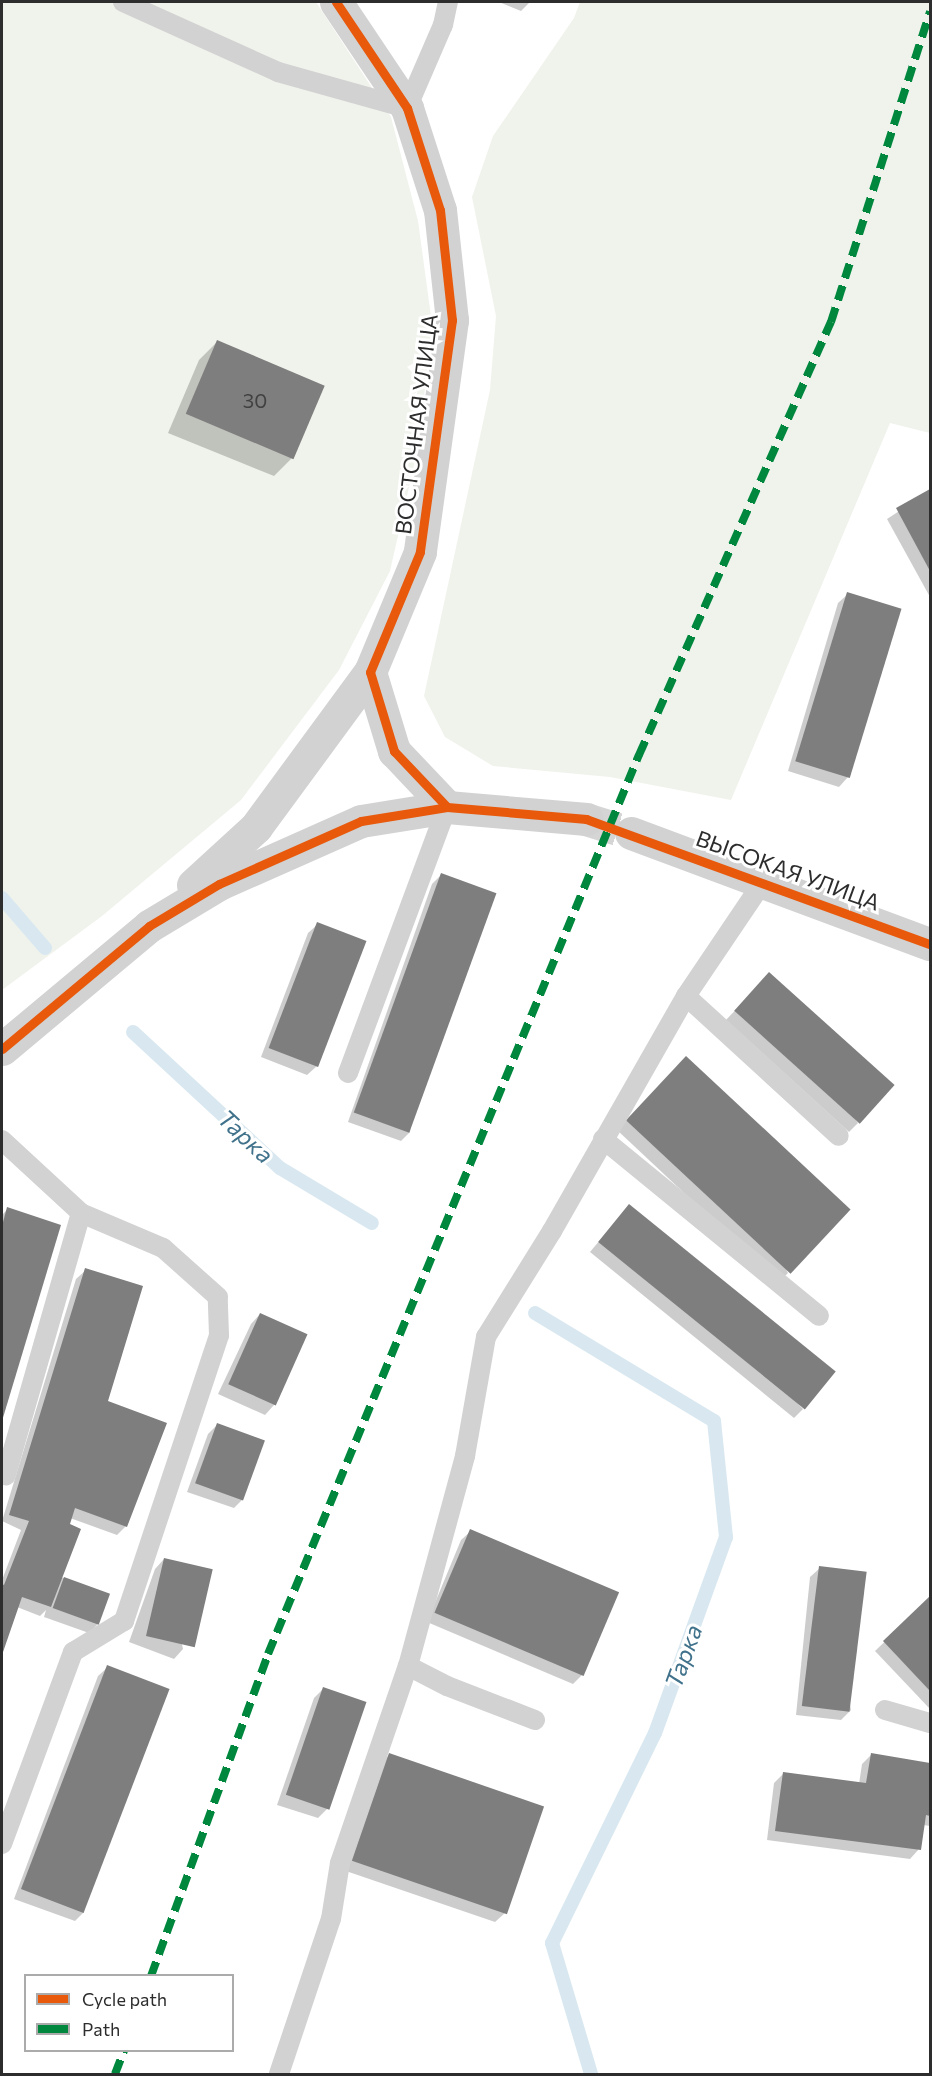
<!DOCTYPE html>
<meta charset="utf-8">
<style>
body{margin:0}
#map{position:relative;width:932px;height:2076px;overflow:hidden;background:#fff;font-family:Commissioner,sans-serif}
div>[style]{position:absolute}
.green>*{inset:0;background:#f0f3ec}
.shadow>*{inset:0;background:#0003}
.stream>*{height:14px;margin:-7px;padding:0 7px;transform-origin:7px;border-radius:7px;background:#d9e8f0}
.building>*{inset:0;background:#7e7e7e;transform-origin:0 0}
.tertiary-tunnel>*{height:33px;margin-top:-16.5px;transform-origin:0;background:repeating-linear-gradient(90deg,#d5d5d5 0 33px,transparent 0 49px)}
.service>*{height:20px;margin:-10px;padding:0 10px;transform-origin:10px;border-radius:10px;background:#d2d2d2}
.tertiary>*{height:33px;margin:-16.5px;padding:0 16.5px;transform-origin:16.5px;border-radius:16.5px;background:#d2d2d2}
.quiet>*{height:8px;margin-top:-4px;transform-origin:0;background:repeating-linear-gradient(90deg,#00873e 0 15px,transparent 0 23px)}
.cycleway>*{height:9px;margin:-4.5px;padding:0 4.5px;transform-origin:4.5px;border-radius:4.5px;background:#e8590c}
span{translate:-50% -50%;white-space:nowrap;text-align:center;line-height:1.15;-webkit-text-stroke:6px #fff;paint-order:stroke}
.number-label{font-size:20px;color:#414141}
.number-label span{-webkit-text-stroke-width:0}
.street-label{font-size:22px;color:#2d2d2d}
.water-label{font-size:24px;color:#40728b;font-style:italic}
.frame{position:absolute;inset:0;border:3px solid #2d2d2d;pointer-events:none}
.legend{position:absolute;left:24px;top:1974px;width:210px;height:78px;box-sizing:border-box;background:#fff;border:2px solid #ababab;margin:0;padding:8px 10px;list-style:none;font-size:18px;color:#2d2d2d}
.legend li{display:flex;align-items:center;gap:12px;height:30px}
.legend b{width:30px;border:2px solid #ababab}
</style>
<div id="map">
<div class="green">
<i style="clip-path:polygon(2px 2px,316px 2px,391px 117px,418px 221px,432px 324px,419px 443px,390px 571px,339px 670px,241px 800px,102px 916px,2px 990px)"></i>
<i style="clip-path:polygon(580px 2px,930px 2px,930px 433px,890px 423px,731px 800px,610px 777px,493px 766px,445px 737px,424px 696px,490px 390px,496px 316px,472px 197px,493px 136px,574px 18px)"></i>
</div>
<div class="shadow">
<i style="clip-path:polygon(499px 2px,530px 2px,521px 11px)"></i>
<i style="clip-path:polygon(217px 342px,292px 458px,274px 476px,168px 433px,199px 360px)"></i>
<i style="clip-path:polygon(930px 491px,930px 597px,887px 519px)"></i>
<i style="clip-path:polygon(848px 594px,848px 777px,839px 787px,788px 771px,838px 603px)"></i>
<i style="clip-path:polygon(441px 875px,410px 1132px,401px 1141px,348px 1122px,432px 884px)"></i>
<i style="clip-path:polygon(318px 924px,365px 942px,317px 1066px,307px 1075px,261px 1057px,308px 933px)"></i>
<i style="clip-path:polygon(760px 984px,858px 1123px,849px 1132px,726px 1020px)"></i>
<i style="clip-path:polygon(677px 1068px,788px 1273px,779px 1282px,617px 1130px)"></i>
<i style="clip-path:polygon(8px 1209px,59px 1226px,2px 1418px,2px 1215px)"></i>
<i style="clip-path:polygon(620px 1216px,803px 1409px,794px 1418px,590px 1252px)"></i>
<i style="clip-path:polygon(86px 1270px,126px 1526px,117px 1535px,70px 1518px,61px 1577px,108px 1595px,98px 1624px,89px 1633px,44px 1617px,46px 1610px,40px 1616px,17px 1607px,2px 1652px,2px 1580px,21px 1530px,2px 1521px,76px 1279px)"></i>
<i style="clip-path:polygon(260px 1314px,274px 1405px,265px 1415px,218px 1394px,251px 1324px)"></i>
<i style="clip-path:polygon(217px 1425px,243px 1499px,234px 1508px,187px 1492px,208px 1434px)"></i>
<i style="clip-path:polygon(471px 1531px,582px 1675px,573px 1684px,427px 1622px,461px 1540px)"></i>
<i style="clip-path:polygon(164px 1559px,183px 1649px,174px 1659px,129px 1642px,155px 1569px)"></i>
<i style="clip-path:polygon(820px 1568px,851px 1710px,841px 1720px,796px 1715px,810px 1577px)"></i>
<i style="clip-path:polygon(930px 1598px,930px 1709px,875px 1651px)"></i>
<i style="clip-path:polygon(108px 1667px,84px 1912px,75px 1921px,14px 1899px,98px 1676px)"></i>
<i style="clip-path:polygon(323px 1689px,327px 1809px,318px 1818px,277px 1805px,314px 1698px)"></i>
<i style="clip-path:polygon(389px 1755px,505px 1913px,495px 1922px,343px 1870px,380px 1764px)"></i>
<i style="clip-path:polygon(871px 1755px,930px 1765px,930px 1826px,923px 1825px,919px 1849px,910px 1859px,767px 1840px,774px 1783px,783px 1774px,859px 1784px,862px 1764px)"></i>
</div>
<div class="stream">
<i style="left:2px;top:898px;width:66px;rotate:49.3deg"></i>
<i style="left:133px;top:1032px;width:200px;rotate:42.8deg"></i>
<i style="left:280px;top:1168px;width:107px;rotate:30.9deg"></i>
<i style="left:535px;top:1313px;width:209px;rotate:31.1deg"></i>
<i style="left:714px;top:1421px;width:117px;rotate:84.1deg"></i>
<i style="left:726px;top:1537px;width:208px;rotate:109.9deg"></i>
<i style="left:655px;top:1733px;width:234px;rotate:116.1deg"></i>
<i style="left:552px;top:1943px;width:137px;rotate:73.4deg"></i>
</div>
<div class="building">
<i style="left:217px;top:340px;width:117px;height:80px;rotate:23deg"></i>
<i style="clip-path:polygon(930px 489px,930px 571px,896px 508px)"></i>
<i style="left:847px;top:592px;width:57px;height:177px;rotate:17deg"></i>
<i style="left:441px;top:873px;width:59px;height:255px;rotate:20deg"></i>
<i style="left:317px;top:922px;width:53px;height:135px;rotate:21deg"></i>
<i style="left:769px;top:972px;width:169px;height:52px;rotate:42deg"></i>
<i style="left:686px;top:1056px;width:225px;height:88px;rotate:43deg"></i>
<i style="left:629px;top:1204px;width:266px;height:49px;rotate:39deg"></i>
<i style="clip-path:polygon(7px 1207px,61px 1225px,2px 1421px,2px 1226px)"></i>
<i style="clip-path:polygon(85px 1268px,143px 1286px,108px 1401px,167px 1423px,127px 1527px,75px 1508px,70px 1524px,81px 1529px,51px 1607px,22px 1597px,2px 1655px,2px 1584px,4px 1585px,29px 1521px,9px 1515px)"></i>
<i style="left:260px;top:1313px;width:52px;height:78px;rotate:24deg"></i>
<i style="left:217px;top:1423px;width:51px;height:64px;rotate:20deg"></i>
<i style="left:470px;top:1529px;width:162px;height:91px;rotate:23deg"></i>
<i style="left:164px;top:1558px;width:50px;height:80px;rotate:13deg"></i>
<i style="left:819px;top:1566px;width:48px;height:141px;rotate:7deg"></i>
<i style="left:64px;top:1577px;width:49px;height:33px;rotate:20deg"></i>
<i style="clip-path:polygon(930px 1596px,930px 1691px,883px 1641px)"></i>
<i style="left:107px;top:1665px;width:67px;height:240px;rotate:21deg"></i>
<i style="left:323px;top:1687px;width:46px;height:114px;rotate:19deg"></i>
<i style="left:389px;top:1753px;width:164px;height:114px;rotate:19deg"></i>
<i style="clip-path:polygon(871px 1753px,930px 1763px,930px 1816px,926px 1815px,921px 1850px,775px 1831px,783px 1772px,866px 1783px)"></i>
</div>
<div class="tertiary-tunnel">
<i style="left:586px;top:819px;width:47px;rotate:17.3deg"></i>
</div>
<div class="service">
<i style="left:123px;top:2px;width:170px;rotate:24.3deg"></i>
<i style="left:278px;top:72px;width:134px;rotate:15.6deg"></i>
<i style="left:407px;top:108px;width:90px;rotate:-66.6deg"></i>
<i style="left:443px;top:25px;width:24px;rotate:-78deg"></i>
<i style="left:686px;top:996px;width:207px;rotate:42.5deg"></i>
<i style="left:348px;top:1073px;width:284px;rotate:-69.6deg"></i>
<i style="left:603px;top:1139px;width:279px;rotate:39.3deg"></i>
<i style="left:2px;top:1140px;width:108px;rotate:42.7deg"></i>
<i style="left:81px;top:1213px;width:273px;rotate:106deg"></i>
<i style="left:885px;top:1710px;width:47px;rotate:16.1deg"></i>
<i style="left:535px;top:1720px;width:94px;rotate:-158.9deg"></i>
<i style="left:447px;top:1686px;width:44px;rotate:-152.9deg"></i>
<i style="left:408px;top:1666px;width:218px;rotate:-74.8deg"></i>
<i style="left:465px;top:1456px;width:121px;rotate:-80deg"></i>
<i style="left:486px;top:1337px;width:125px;rotate:-58.1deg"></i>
<i style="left:552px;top:1231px;width:271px;rotate:-60.3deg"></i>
<i style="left:686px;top:996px;width:138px;rotate:-56deg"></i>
<i style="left:2px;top:1844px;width:205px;rotate:-69.7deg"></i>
<i style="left:73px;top:1652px;width:60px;rotate:-31.3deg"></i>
<i style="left:124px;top:1621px;width:301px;rotate:-71.6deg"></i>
<i style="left:219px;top:1335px;width:38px;rotate:-92deg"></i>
<i style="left:218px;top:1297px;width:74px;rotate:-138.3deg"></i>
<i style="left:163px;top:1248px;width:89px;rotate:-156.9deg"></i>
<i style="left:279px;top:2074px;width:163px;rotate:-71.5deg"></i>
<i style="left:331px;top:1919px;width:57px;rotate:-80.9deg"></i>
<i style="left:340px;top:1863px;width:208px;rotate:-71deg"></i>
</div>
<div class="tertiary">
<i style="left:336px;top:2px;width:128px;rotate:56.2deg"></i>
<i style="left:407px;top:108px;width:107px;rotate:72.1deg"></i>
<i style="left:440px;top:210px;width:111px;rotate:83.8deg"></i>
<i style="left:452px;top:320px;width:234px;rotate:97.9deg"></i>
<i style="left:420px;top:552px;width:130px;rotate:112.6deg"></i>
<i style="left:370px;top:672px;width:83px;rotate:73.1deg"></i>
<i style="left:394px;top:751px;width:77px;rotate:46.6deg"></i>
<i style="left:631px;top:833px;width:319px;rotate:20.4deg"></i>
<i style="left:193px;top:885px;width:86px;rotate:-42.6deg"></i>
<i style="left:256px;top:827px;width:192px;rotate:-53.7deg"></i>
<i style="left:2px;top:1049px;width:192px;rotate:-39.9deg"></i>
<i style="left:149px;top:926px;width:82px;rotate:-31deg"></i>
<i style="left:219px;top:884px;width:155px;rotate:-23.9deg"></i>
<i style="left:361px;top:821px;width:87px;rotate:-9.2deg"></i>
<i style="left:447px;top:807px;width:140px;rotate:4.9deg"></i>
</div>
<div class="quiet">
<i style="left:151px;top:1976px;width:343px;rotate:-70deg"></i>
<i style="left:268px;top:1654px;width:973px;rotate:-67.58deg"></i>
<i style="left:639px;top:755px;width:474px;rotate:-66.1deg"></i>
<i style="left:831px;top:322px;width:326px;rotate:-72.3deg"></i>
<i style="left:115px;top:2074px;width:26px;rotate:-69deg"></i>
</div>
<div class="cycleway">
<i style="left:336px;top:2px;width:128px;rotate:56.2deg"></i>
<i style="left:407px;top:108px;width:107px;rotate:72.1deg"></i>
<i style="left:440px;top:210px;width:111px;rotate:83.8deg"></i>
<i style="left:452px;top:320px;width:234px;rotate:97.9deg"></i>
<i style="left:420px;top:552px;width:130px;rotate:112.6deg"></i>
<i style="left:370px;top:672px;width:83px;rotate:73.1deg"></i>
<i style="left:394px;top:751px;width:77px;rotate:46.6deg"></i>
<i style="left:2px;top:1049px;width:192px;rotate:-39.9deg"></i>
<i style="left:149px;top:926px;width:82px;rotate:-31deg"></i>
<i style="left:219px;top:884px;width:155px;rotate:-23.9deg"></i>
<i style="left:361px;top:821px;width:87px;rotate:-9.2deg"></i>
<i style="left:447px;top:807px;width:140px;rotate:4.9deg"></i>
<i style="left:586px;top:819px;width:366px;rotate:20deg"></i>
</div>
<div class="number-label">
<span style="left:255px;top:400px">30</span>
</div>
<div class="street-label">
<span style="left:416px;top:424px;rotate:-83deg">ВОСТОЧНАЯ УЛИЦА</span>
<span style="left:788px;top:870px;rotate:20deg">ВЫСОКАЯ УЛИЦА</span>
</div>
<div class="water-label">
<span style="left:246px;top:1136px;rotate:43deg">Тарка</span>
<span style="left:683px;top:1656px;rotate:-70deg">Тарка</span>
</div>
<div class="frame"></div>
<ul class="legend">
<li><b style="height:8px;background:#e8590c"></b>Cycle path</li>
<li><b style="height:8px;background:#00873e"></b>Path</li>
</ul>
</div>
